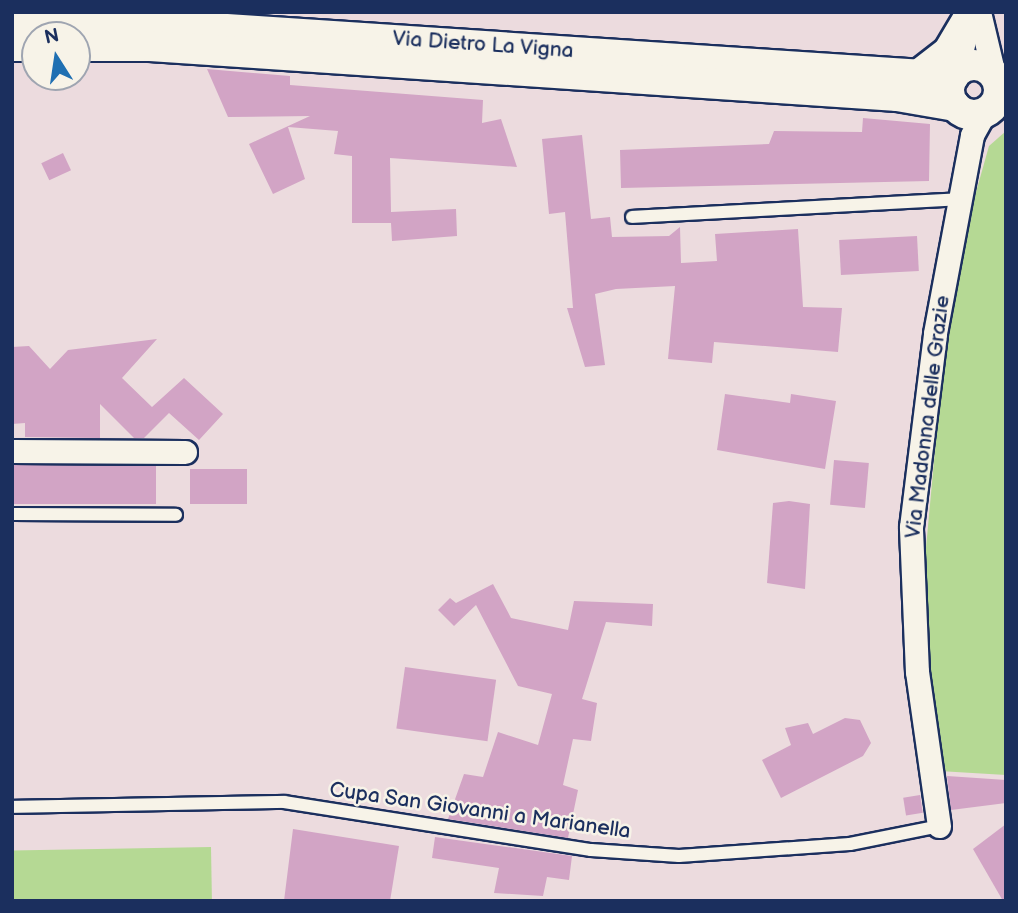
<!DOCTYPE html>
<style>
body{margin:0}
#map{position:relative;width:1018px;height:913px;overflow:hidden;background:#ecdbde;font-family:"Balsamiq Sans",sans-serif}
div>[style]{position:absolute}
.green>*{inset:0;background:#b5d994;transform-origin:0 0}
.building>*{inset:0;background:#d2a4c5;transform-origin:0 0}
.roads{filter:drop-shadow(2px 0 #1b2f5e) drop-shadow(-2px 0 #1b2f5e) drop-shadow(0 2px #1b2f5e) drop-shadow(0 -2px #1b2f5e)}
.service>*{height:12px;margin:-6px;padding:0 6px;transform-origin:6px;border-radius:6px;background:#f7f3e8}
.minor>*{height:23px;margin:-11.5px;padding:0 11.5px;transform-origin:11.5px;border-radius:11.5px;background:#f7f3e8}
.tertiary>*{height:30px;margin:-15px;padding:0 15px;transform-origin:15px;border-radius:15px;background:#f7f3e8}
.tertiary>.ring{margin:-15px;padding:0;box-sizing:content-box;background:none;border:30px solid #f7f3e8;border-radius:50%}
span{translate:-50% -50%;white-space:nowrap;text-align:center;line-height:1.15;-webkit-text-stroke:5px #f7f3e8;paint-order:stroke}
.street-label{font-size:21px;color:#1b2f5e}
.frame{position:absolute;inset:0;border:14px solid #1b2f5e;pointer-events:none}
.north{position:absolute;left:21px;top:21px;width:70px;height:70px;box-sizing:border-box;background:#f7f3e8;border:2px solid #9fa5b1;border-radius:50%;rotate:348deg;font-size:19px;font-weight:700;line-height:28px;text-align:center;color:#1b2f5e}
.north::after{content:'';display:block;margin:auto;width:24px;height:32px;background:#1f6fb2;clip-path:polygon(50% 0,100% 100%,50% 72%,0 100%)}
</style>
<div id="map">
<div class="green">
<i style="clip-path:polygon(1006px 131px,1006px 775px,939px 771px,922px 591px,943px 364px,967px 224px,989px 146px)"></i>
<i style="left:211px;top:847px;width:54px;height:199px;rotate:89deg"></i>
</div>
<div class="building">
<i style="clip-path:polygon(207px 69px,290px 76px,290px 85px,483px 100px,482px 123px,501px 119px,517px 167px,390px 158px,391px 212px,456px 209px,457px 236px,392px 241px,391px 223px,352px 223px,352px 156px,334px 154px,338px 131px,288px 127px,305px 179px,273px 194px,249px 144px,310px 116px,228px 117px)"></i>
<i style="clip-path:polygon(863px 118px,930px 124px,929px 181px,621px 188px,620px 150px,769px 144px,774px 131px,862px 132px)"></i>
<i style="clip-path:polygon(582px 135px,591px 219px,610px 217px,612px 237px,669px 236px,680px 227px,681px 263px,717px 261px,715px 234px,798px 229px,803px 307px,842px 308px,838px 352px,714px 342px,712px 363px,668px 359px,675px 286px,616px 289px,595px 294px,605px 365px,585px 367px,567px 308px,573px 308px,565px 212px,549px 214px,542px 139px)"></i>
<i style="left:63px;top:153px;width:19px;height:24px;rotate:65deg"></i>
<i style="left:917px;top:236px;width:35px;height:78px;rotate:87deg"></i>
<i style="clip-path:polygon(157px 339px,122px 378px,152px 407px,184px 378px,223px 414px,199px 440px,169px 413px,144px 438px,134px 438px,100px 404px,100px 438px,25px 437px,25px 423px,12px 424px,12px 347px,29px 346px,50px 369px,68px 350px)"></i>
<i style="clip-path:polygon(725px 394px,790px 403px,791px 394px,836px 401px,825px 469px,717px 450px)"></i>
<i style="left:834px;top:460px;width:35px;height:45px;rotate:5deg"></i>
<i style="left:12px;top:465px;width:144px;height:39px"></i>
<i style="left:190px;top:469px;width:57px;height:35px"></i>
<i style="clip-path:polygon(789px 501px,810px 504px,805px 589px,767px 583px,773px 503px)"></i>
<i style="clip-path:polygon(493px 584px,511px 618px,568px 630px,574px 601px,653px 604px,652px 626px,606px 622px,582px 699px,597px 703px,591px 741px,573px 739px,563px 785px,578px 790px,568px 838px,448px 819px,464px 774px,483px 777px,498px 732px,538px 745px,552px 694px,518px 686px,476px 605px,454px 626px,438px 610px,450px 598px,456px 603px)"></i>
<i style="left:405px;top:667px;width:92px;height:62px;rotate:8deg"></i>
<i style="clip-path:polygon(845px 718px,860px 720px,871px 743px,863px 756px,781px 798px,762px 760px,791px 745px,785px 728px,808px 723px,813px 734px)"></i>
<i style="clip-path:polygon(947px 776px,1006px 780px,1006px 803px,951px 810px)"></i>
<i style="left:920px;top:795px;width:18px;height:17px;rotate:81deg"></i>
<i style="clip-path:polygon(1006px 824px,1006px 901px,1003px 901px,973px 849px)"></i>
<i style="clip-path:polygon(293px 829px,399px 846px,390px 901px,284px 901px)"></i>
<i style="clip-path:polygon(435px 837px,572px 856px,569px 880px,547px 877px,543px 896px,494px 893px,499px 868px,432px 858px)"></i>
</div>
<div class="roads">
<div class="service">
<i style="left:632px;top:217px;width:330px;rotate:-3.1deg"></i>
<i style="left:12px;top:514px;width:164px;rotate:0.3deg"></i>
<i style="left:12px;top:807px;width:272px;rotate:-1.1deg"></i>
<i style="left:284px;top:802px;width:311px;rotate:8.9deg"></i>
<i style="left:591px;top:850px;width:88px;rotate:3.9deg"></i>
<i style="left:679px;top:856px;width:171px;rotate:-4deg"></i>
<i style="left:850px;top:844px;width:91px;rotate:-11.4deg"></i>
</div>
<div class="minor">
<i style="left:979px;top:12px;width:65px;rotate:76.6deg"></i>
<i style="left:957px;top:72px;width:51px;rotate:-77.6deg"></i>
<i style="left:910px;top:76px;width:44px;rotate:-37.6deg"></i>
<i style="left:945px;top:49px;width:43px;rotate:-59.3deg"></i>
<i style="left:12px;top:451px;width:173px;rotate:0.3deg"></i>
<i style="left:939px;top:826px;width:156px;rotate:-98.1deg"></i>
<i style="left:917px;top:672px;width:145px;rotate:-92.4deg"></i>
<i style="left:911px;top:527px;width:195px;rotate:-82.9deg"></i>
<i style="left:935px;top:333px;width:201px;rotate:-79.4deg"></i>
<i style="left:972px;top:135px;width:26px;rotate:-61deg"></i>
</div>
<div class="tertiary">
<i style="left:12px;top:25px;width:139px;rotate:-0.4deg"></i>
<i style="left:151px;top:24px;width:804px;rotate:3.78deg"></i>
<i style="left:12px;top:46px;width:23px"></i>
<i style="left:77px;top:46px;width:73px"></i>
<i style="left:150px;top:46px;width:749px;rotate:3.83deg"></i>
<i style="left:897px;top:96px;width:59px;rotate:9.8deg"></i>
<i class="ring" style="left:949px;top:65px;width:20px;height:20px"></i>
</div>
</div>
<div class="street-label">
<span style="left:483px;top:45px;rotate:4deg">Via Dietro La Vigna</span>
<span style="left:928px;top:417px;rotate:-83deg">Via Madonna delle Grazie</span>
<span style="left:480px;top:811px;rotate:8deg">Cupa San Giovanni a Marianella</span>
</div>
<div class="frame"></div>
<div class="north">N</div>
</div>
